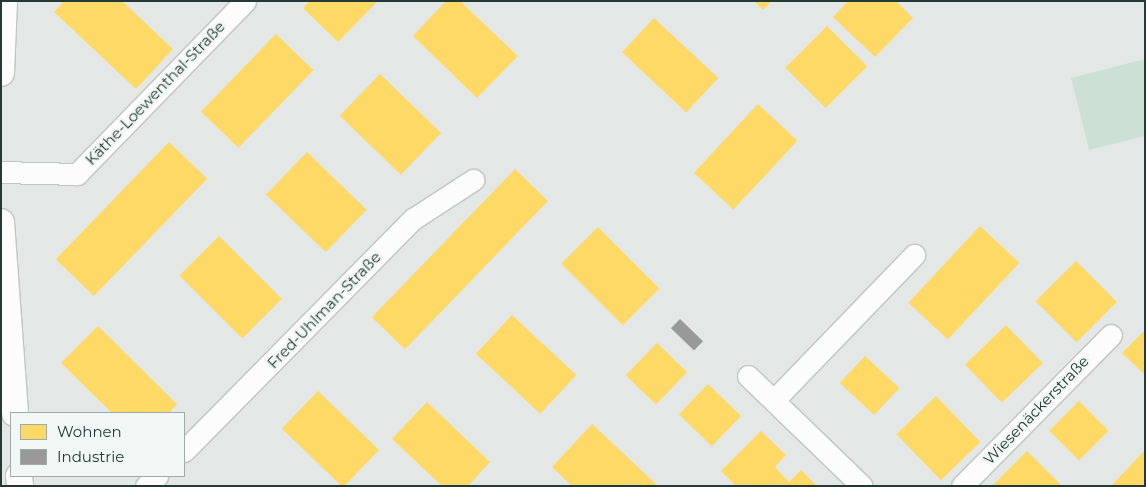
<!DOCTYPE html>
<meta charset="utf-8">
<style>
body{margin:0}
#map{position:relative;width:1146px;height:487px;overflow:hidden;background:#e3e8e6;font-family:Montserrat,sans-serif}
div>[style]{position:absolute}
.green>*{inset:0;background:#cde0d5}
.homes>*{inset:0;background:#ffd966;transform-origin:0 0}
.industry>*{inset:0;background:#999;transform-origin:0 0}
.roads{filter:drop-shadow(1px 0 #c0c5c3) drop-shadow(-1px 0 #c0c5c3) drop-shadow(0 1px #c0c5c3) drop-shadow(0 -1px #c0c5c3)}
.minor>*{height:21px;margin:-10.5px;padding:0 10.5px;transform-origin:10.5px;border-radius:10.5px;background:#fbfcfb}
.tertiary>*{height:26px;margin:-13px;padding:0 13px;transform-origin:13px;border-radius:13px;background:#fbfcfb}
span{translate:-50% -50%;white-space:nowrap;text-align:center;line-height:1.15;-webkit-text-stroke:5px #f1f7f5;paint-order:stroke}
.street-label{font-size:15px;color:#233936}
.frame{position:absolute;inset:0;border:2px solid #233936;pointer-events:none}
.legend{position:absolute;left:10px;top:412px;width:175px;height:65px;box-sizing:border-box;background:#f1f7f5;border:1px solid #9faba9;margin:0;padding:6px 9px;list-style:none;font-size:15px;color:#233936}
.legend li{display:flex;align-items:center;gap:10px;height:25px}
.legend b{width:25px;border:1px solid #9faba9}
</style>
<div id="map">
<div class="green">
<i style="clip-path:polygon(1145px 59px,1145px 136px,1089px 150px,1071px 78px)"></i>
</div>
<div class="homes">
<i style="clip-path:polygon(64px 1px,122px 1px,173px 49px,136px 89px,54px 12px)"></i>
<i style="clip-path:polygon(310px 1px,378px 1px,338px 42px,303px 8px)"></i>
<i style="clip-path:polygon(446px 1px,460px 1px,518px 56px,477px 98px,413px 36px)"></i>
<i style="clip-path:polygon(754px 1px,772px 1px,763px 10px)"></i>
<i style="clip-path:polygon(848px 1px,896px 1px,913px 18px,875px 57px,833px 17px)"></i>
<i style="left:654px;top:18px;width:88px;height:47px;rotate:43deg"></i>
<i style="left:827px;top:26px;width:57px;height:59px;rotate:45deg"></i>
<i style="left:276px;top:34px;width:52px;height:108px;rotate:44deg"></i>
<i style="left:380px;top:74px;width:85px;height:58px;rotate:44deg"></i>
<i style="left:758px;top:104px;width:54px;height:94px;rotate:43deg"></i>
<i style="left:169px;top:142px;width:53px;height:163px;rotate:44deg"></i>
<i style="left:307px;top:152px;width:83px;height:59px;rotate:44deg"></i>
<i style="left:515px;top:169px;width:46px;height:206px;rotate:44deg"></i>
<i style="left:980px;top:226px;width:54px;height:105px;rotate:43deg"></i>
<i style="left:598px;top:227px;width:87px;height:52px;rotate:45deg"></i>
<i style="left:219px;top:236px;width:89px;height:56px;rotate:45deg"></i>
<i style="left:1076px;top:261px;width:58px;height:57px;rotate:45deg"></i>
<i style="left:512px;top:315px;width:88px;height:53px;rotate:43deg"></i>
<i style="left:1006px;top:325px;width:53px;height:57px;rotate:46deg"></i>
<i style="clip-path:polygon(98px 326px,177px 404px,169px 413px,112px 413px,61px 363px)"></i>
<i style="clip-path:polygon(1145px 330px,1145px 375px,1122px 353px)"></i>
<i style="left:657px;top:343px;width:42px;height:45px;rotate:44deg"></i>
<i style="left:865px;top:356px;width:47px;height:37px;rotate:43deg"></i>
<i style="left:708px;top:384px;width:46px;height:42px;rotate:44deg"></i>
<i style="left:318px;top:391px;width:85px;height:52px;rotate:44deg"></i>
<i style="left:936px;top:396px;width:64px;height:55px;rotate:46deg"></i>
<i style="left:1079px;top:401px;width:42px;height:42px;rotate:45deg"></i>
<i style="clip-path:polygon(427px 402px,490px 462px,468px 486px,442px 486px,392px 439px)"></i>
<i style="clip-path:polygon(592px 424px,656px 484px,655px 486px,572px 486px,552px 467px)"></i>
<i style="clip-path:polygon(761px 431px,786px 455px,775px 467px,789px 482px,801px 470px,817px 486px,736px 486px,721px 471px)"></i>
<i style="clip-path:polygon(1145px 450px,1145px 486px,1111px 486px)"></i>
<i style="clip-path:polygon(1027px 451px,1061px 485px,992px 486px)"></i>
</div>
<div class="industry">
<i style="left:680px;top:319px;width:32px;height:13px;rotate:44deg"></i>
</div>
<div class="roads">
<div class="minor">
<i style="left:1px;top:172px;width:76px;rotate:1.5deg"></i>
<i style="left:77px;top:174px;width:241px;rotate:-45.8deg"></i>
<i style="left:748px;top:376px;width:158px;rotate:44deg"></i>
<i style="left:774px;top:400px;width:202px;rotate:-46deg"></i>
<i style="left:184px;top:451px;width:326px;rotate:-45.4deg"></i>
<i style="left:413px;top:219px;width:72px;rotate:-33deg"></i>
<i style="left:146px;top:486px;width:15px;rotate:-42deg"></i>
<i style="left:962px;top:486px;width:212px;rotate:-45.4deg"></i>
</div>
<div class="tertiary">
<i style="left:1px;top:73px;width:72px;rotate:-87.6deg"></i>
<i style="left:1px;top:222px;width:192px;rotate:85.8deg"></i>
<i style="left:19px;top:476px;width:10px;rotate:84deg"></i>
</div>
</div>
<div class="street-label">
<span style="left:155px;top:93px;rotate:-46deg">Käthe-Loewenthal-Straße</span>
<span style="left:324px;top:310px;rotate:-46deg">Fred-Uhlman-Straße</span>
<span style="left:1036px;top:410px;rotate:-46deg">Wiesenäckerstraße</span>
</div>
<div class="frame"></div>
<ul class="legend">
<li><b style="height:14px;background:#ffd966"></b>Wohnen</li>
<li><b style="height:14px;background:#999"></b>Industrie</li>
</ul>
</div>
